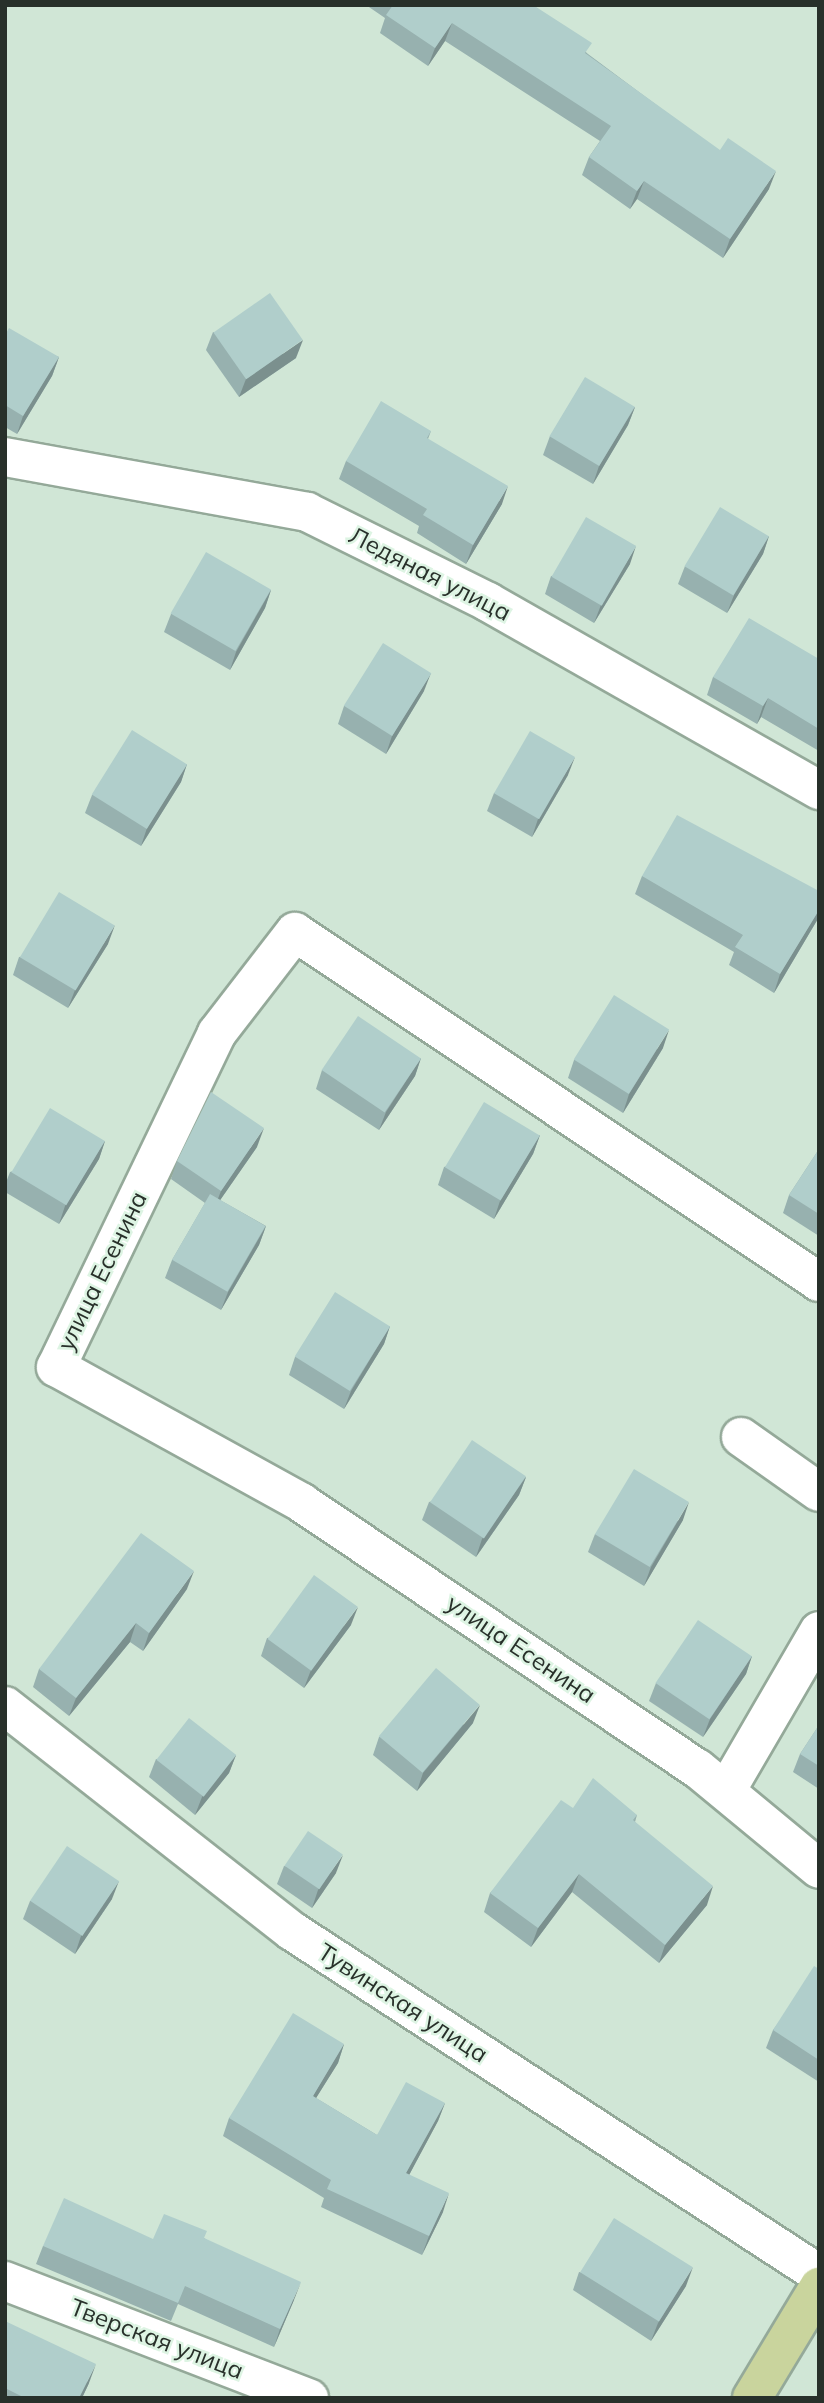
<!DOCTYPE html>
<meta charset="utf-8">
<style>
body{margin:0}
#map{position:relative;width:824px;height:2403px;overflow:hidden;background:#d0e6d6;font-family:Mulish,sans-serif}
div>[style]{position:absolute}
.roads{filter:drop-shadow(2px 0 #94a999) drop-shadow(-2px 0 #94a999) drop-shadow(0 2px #94a999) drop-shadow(0 -2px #94a999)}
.minor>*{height:38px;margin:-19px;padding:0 19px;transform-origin:19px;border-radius:19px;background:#fff}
.major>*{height:38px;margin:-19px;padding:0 19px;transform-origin:19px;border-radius:19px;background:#c9d49d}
.wall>*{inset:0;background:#97b1af}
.shaded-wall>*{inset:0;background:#7b908e}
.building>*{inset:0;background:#b0cecb;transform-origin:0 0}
span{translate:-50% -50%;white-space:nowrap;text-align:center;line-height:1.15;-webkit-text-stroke:5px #ddf4e3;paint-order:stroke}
.street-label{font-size:24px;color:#28302a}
.frame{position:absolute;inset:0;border:7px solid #28302a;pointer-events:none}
</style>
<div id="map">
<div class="roads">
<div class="minor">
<i style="left:5px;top:457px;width:307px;rotate:10.3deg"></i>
<i style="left:307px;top:512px;width:202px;rotate:26.4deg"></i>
<i style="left:488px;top:602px;width:381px;rotate:29.6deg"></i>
<i style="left:819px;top:1282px;width:630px;rotate:-146.26deg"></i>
<i style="left:295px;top:932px;width:128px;rotate:127.7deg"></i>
<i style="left:217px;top:1033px;width:371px;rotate:115.7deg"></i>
<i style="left:56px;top:1367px;width:281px;rotate:28.9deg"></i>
<i style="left:302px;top:1503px;width:476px;rotate:33.9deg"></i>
<i style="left:697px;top:1768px;width:158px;rotate:39.6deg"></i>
<i style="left:741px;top:1437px;width:95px;rotate:35.2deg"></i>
<i style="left:5px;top:1706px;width:365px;rotate:38.1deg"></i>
<i style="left:292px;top:1931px;width:629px;rotate:33.06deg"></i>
<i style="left:726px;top:1791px;width:185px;rotate:-59.8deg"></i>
<i style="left:5px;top:2281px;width:326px;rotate:21.1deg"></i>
</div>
<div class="major">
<i style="left:752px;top:2398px;width:130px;rotate:-58.9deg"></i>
</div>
</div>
<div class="wall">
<i style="clip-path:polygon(366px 5px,533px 5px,588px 54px,769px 189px,723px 258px,637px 199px,630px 209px,582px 175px,589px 157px,600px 141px,445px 41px,428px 66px,380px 33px,385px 18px)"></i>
<i style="clip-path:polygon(213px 332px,296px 358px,239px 397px,206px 350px)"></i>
<i style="clip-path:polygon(5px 335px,59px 357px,52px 376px,17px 434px,5px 427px)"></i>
<i style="clip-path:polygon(635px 407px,628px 425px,593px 484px,543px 455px,550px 436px)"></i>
<i style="clip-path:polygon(431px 431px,428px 439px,502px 504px,466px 564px,417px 533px,419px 526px,339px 479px,346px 461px)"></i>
<i style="clip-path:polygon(769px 536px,763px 554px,727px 613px,678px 584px,685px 566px)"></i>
<i style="clip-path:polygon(630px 564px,594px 623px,545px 594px,551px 576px)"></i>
<i style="clip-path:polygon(271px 590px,265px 608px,230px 670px,164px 632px,171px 614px)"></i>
<i style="clip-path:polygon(819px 659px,819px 751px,761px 717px,757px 724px,707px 695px,713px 677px)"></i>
<i style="clip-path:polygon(424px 691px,386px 754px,338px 724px,344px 706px)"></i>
<i style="clip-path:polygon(187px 764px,181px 782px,141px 846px,85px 813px,92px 795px)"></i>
<i style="clip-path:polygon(568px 775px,532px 837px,487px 811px,494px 793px)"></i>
<i style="clip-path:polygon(642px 876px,819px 891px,819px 917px,774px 993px,729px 965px,734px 952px,635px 894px)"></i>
<i style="clip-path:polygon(108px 944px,68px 1008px,13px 975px,19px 957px)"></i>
<i style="clip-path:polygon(663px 1048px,623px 1113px,568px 1078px,574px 1060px)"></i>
<i style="clip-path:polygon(421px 1058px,415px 1076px,379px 1130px,316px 1089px,322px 1070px)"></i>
<i style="clip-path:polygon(540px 1135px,533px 1154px,494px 1219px,438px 1185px,444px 1167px)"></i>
<i style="clip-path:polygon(105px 1141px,99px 1159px,59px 1224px,5px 1192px,5px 1185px,10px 1172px)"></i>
<i style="clip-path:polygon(257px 1147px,220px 1200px,266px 1226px,259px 1245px,221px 1310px,165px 1278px,172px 1260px,205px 1203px,171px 1179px,177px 1161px)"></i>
<i style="clip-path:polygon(819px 1149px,819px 1236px,783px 1213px,789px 1195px)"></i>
<i style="clip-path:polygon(390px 1326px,384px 1344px,344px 1409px,289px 1375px,295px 1357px)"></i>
<i style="clip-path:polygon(526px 1477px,519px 1495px,476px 1557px,422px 1520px,429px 1502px)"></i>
<i style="clip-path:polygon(683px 1520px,644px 1586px,588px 1552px,595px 1534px)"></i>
<i style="clip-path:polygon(187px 1589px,143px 1651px,130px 1642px,69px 1716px,33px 1687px,39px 1669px)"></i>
<i style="clip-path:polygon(351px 1625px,304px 1688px,261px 1656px,267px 1638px)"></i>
<i style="clip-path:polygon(752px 1656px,746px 1674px,703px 1737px,649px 1701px,656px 1683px)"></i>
<i style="clip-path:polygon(473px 1723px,417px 1791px,373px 1755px,379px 1737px)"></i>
<i style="clip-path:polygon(819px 1725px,819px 1789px,793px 1772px,800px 1754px)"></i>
<i style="clip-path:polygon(236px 1755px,229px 1773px,195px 1815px,149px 1777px,156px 1759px)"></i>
<i style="clip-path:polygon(573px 1808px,637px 1815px,635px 1822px,707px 1905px,659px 1963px,572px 1892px,531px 1947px,484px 1912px,490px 1893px)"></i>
<i style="clip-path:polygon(284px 1866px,336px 1873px,312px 1908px,277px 1884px)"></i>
<i style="clip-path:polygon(112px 1899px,75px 1954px,23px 1919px,30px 1901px)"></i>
<i style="clip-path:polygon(819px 1969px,819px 2082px,766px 2048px,773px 2030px)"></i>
<i style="clip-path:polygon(344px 2044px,338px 2063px,316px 2098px,377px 2135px,445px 2103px,438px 2121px,409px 2175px,443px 2212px,422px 2255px,321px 2207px,324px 2198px,223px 2136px,229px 2118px)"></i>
<i style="clip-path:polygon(204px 2238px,294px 2300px,274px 2347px,178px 2304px,171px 2321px,36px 2264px,43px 2246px,153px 2239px)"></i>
<i style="clip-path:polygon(579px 2272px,686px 2286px,651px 2341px,573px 2290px)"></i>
<i style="clip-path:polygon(5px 2321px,89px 2383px,82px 2398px,5px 2398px)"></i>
</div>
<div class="shaded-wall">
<i style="clip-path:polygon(452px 23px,445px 41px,428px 66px,435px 48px)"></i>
<i style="clip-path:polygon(776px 171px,769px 189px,723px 258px,730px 239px)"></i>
<i style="clip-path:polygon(644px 181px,637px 199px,630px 209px,637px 191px)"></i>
<i style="clip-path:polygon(303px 340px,296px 358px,239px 397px,246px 379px)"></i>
<i style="clip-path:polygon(59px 357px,52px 376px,17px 434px,23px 416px)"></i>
<i style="clip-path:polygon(635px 407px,628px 425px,593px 484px,599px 466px)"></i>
<i style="clip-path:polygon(508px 486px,502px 504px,466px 564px,473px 545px)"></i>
<i style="clip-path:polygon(769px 536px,763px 554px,727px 613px,734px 595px)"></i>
<i style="clip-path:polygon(636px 546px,630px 564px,594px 623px,601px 605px)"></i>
<i style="clip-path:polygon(271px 590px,265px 608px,230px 670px,236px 652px)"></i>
<i style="clip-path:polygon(431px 673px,424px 691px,386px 754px,392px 736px)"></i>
<i style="clip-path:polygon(768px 698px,761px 717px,757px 724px,763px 706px)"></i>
<i style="clip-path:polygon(575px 757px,568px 775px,532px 837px,538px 819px)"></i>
<i style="clip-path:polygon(187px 764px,181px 782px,141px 846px,147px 828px)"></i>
<i style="clip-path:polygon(819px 910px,819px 917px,774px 993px,780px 974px)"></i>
<i style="clip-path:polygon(115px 925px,108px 944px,68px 1008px,75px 990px)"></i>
<i style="clip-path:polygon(669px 1030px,663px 1048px,623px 1113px,629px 1094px)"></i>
<i style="clip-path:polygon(421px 1058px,415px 1076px,379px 1130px,386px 1112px)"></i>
<i style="clip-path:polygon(264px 1128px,257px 1147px,214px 1209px,221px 1191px)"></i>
<i style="clip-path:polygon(540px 1135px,533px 1154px,494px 1219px,500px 1201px)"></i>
<i style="clip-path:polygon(105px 1141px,99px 1159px,59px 1224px,65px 1206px)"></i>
<i style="clip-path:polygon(266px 1226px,259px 1245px,221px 1310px,228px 1292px)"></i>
<i style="clip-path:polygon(390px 1326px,384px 1344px,344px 1409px,351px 1391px)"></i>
<i style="clip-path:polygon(526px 1477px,519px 1495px,476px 1557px,482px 1539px)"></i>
<i style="clip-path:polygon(689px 1502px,683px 1520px,644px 1586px,651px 1567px)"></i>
<i style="clip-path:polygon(194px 1571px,187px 1589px,143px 1651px,149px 1633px)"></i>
<i style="clip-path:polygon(358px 1607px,351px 1625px,304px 1688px,311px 1670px)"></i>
<i style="clip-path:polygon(136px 1623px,130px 1642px,69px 1716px,76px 1698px)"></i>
<i style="clip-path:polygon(752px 1656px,746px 1674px,703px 1737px,710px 1719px)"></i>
<i style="clip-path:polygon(480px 1705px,473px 1723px,417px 1791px,423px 1773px)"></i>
<i style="clip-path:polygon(236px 1755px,229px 1773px,195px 1815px,202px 1797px)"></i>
<i style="clip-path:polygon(343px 1855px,336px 1873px,312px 1908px,318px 1890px)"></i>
<i style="clip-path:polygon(579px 1874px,572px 1892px,531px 1947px,538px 1928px)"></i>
<i style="clip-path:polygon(119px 1881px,112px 1899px,75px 1954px,81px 1936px)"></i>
<i style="clip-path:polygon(713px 1886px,707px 1905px,659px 1963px,665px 1945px)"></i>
<i style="clip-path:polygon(344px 2044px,338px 2063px,306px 2114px,313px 2096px)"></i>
<i style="clip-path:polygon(445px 2103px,438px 2121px,400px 2192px,406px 2173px)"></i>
<i style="clip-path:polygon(449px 2193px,443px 2212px,422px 2255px,429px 2236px)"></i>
<i style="clip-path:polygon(693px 2267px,686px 2286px,651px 2341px,658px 2323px)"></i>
<i style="clip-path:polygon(301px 2282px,294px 2300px,274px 2347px,280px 2329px)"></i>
<i style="clip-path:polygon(96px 2364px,89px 2383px,82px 2398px,79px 2398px)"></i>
</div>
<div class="building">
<i style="clip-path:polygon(393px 5px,533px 5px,592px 43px,585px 53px,720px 150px,728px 138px,776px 171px,730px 239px,644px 181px,637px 191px,589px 157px,611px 126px,452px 23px,435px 48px,386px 15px)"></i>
<i style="left:270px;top:293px;width:57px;height:69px;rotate:55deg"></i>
<i style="clip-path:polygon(9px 328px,59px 357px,23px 416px,5px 405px,5px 335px)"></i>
<i style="left:585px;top:377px;width:58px;height:69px;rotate:31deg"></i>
<i style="clip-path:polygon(381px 401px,431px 431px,427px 438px,508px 486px,473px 545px,423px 515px,427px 509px,346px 461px)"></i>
<i style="left:720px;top:507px;width:57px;height:69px;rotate:31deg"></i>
<i style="left:586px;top:517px;width:58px;height:69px;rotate:30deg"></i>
<i style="left:206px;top:552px;width:75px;height:71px;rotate:30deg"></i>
<i style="clip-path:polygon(749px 618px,819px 659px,819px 729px,768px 698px,763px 706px,713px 677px)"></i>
<i style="left:383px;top:643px;width:57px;height:74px;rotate:32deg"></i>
<i style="left:132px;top:730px;width:65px;height:76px;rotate:32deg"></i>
<i style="left:530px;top:731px;width:52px;height:72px;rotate:30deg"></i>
<i style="clip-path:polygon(677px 815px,819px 891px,819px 910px,780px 974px,735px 947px,743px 935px,642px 876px)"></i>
<i style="left:59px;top:892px;width:65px;height:76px;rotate:31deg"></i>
<i style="left:614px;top:995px;width:65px;height:76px;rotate:32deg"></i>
<i style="left:358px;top:1016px;width:76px;height:65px;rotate:34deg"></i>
<i style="clip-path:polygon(211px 1092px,264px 1128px,221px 1191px,177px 1161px)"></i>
<i style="left:484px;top:1102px;width:65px;height:76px;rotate:31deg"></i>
<i style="left:50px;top:1108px;width:64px;height:75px;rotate:31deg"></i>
<i style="clip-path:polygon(819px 1149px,819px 1214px,789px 1195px)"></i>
<i style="left:210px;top:1194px;width:64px;height:76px;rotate:30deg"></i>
<i style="left:335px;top:1292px;width:65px;height:76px;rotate:32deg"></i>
<i style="left:472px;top:1440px;width:65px;height:75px;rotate:34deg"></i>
<i style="left:634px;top:1469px;width:64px;height:76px;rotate:31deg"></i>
<i style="clip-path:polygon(141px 1533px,194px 1571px,149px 1633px,136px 1623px,76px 1698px,39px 1669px)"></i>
<i style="left:314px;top:1575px;width:54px;height:79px;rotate:36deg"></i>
<i style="left:698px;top:1620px;width:65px;height:76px;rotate:34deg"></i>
<i style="left:436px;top:1668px;width:57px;height:89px;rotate:40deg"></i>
<i style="left:189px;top:1718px;width:60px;height:53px;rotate:38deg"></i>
<i style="clip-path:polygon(819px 1725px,819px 1766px,800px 1754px)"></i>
<i style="clip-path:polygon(593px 1778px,637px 1815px,633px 1820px,713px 1886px,665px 1945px,579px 1874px,538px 1928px,490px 1893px,561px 1800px,573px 1808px)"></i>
<i style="left:308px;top:1831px;width:42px;height:42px;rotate:34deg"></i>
<i style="left:67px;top:1846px;width:63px;height:66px;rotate:34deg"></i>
<i style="clip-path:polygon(814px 1966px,819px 1969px,819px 2060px,773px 2030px)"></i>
<i style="clip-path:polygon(293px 2013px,344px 2044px,313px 2096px,377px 2135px,406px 2082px,445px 2103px,406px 2173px,449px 2193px,429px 2236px,327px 2189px,331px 2180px,229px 2118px)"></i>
<i style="clip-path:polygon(64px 2198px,153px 2239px,164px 2214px,207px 2231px,204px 2238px,301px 2282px,280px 2329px,185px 2286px,178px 2303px,43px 2246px)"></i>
<i style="left:614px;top:2218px;width:93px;height:64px;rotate:32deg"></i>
<i style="clip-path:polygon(5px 2321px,96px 2364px,79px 2398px,25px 2398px,5px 2388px)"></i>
</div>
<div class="street-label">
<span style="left:430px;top:574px;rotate:27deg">Ледяная улица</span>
<span style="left:102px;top:1271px;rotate:-64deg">улица Есенина</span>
<span style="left:521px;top:1649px;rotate:34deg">улица Есенина</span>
<span style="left:403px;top:2003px;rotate:33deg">Тувинская улица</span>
<span style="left:157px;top:2339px;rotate:21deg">Тверская улица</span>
</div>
<div class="frame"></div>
</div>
